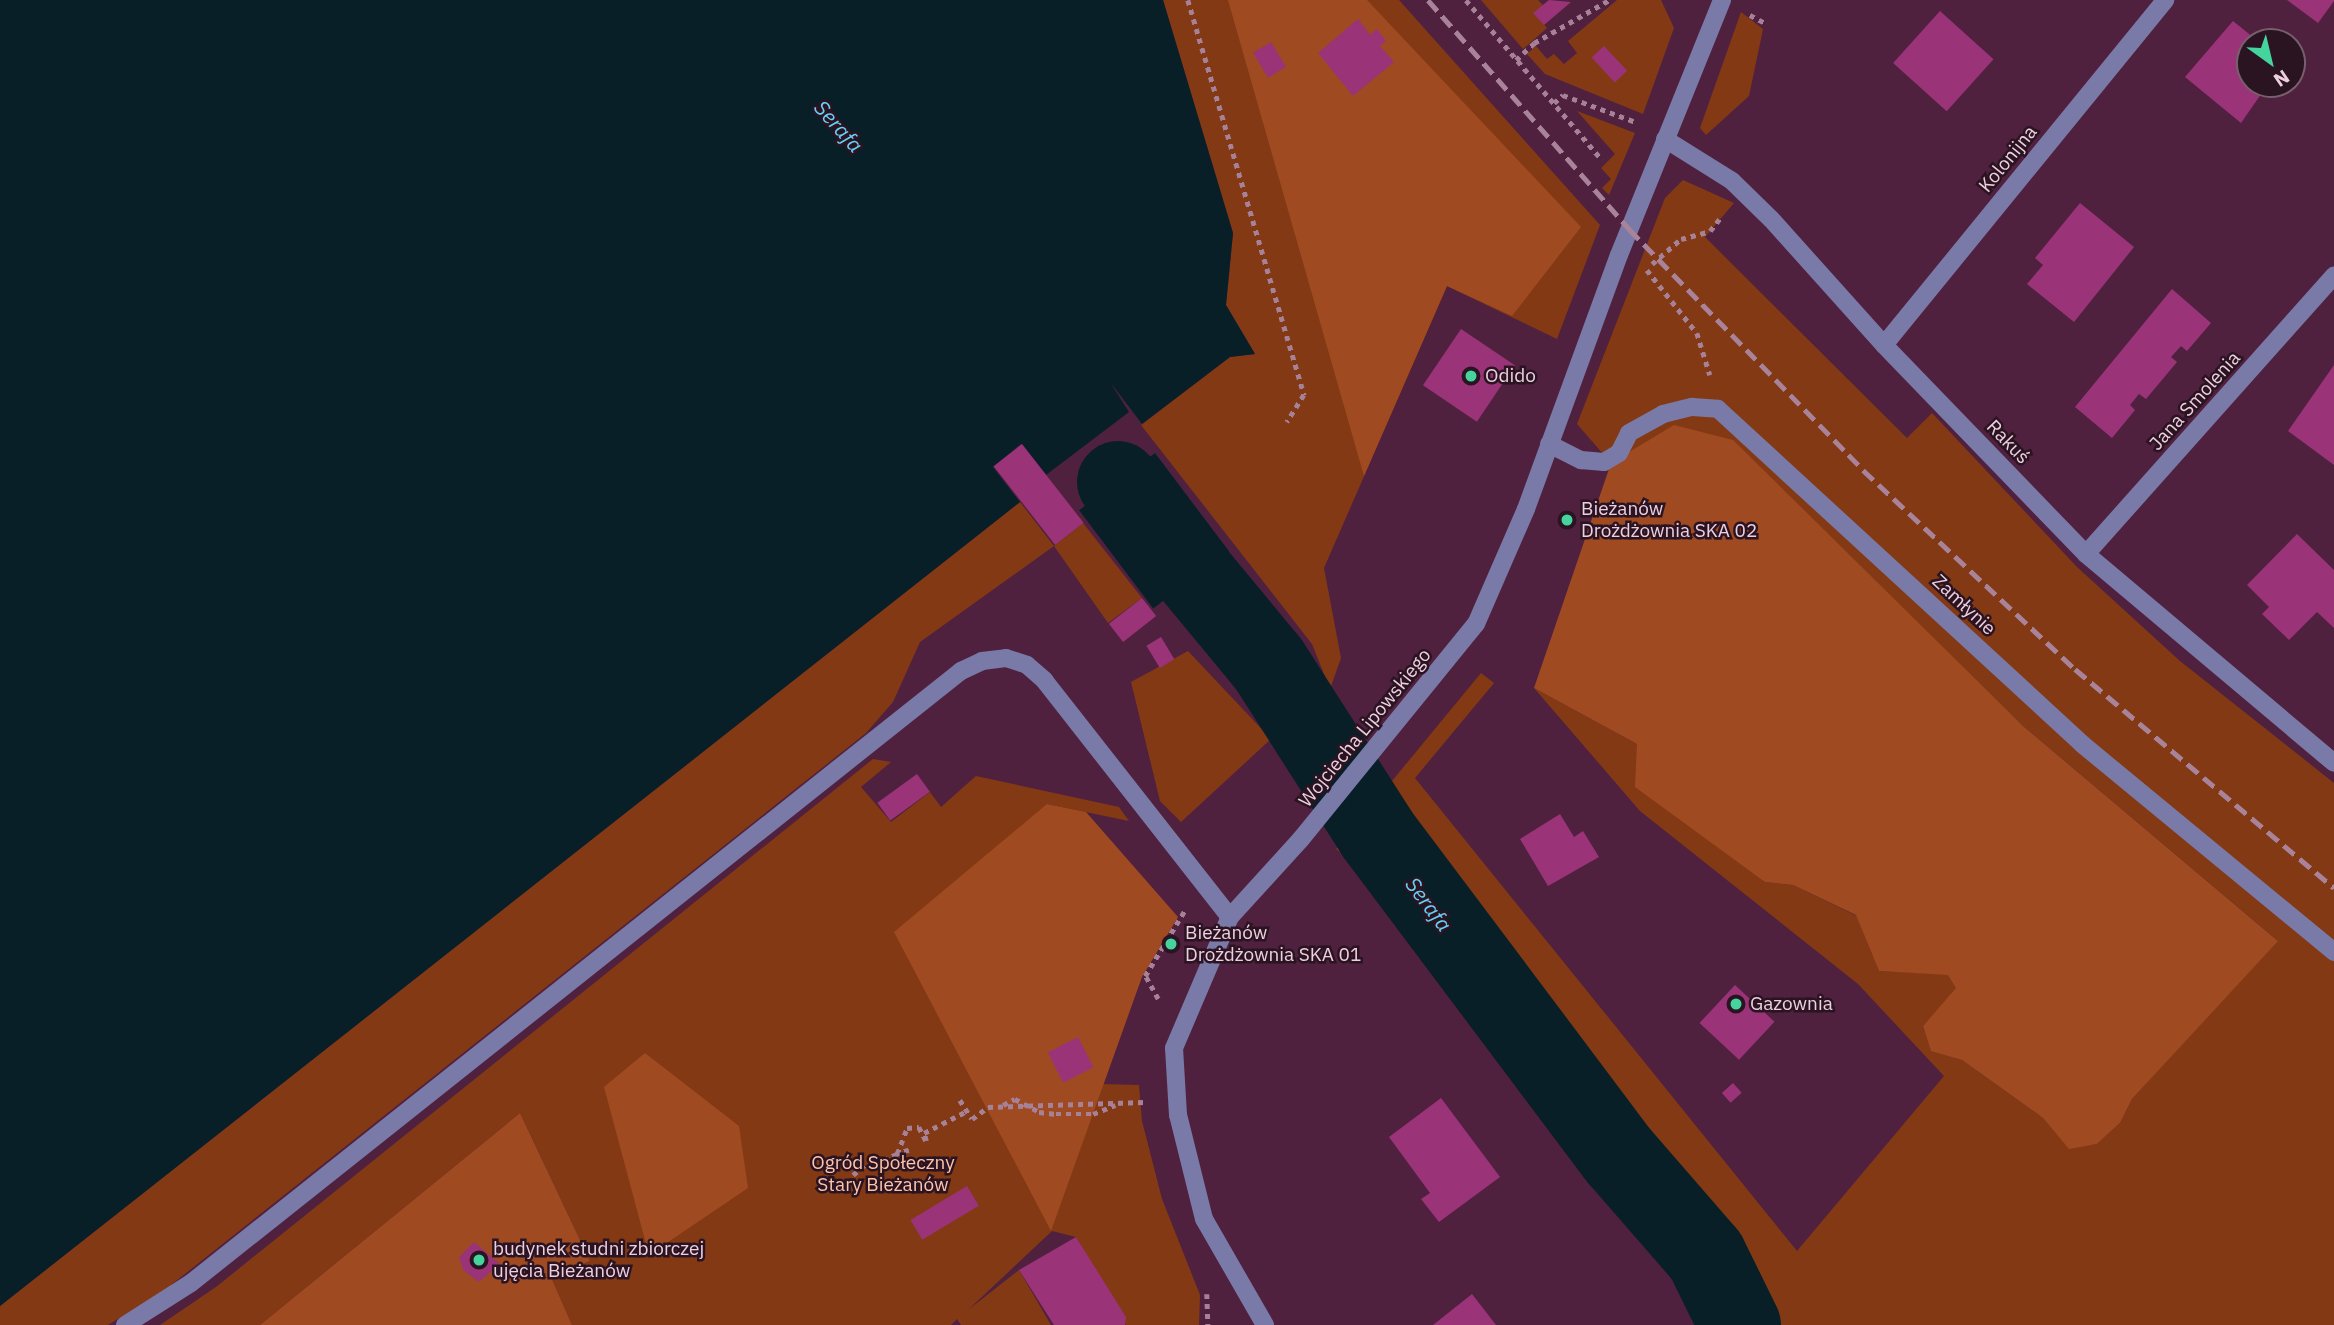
<!DOCTYPE html>
<meta charset="utf-8">
<style>
body{margin:0}
#map{position:relative;width:2334px;height:1325px;overflow:hidden;background:#50213f;font-family:"IBM Plex Sans",sans-serif}
div>[style]{position:absolute}
.green>*{inset:0;background:#833914}
.forest>*{inset:0;background:#a04a21}
.water>*{inset:0;background:#091f27;transform-origin:0 0}
.river>*{height:82px;margin:-41px;padding:0 41px;transform-origin:41px;border-radius:41px;background:#091f27}
.building>*{inset:0;background:#9b3378;transform-origin:0 0}
.path>*{height:4.5px;margin-top:-2.25px;transform-origin:0;background:repeating-linear-gradient(90deg,#a68197 0 5px,transparent 0 10px)}
.minor>*{height:18px;margin:-9px;padding:0 9px;transform-origin:9px;border-radius:9px;background:#7a7aa9}
.rail>*{height:5px;margin-top:-2.5px;transform-origin:0;background:repeating-linear-gradient(90deg,#a9839a 0 14px,transparent 0 21px)}
.dots>*{width:19px;height:19px;translate:-50% -50%;box-sizing:border-box;border:4px solid #2a1421;border-radius:50%}
span{translate:-50% -50%;white-space:nowrap;text-align:center;line-height:1.15;-webkit-text-stroke:5px #2a1421;paint-order:stroke}
.street-label{font-size:19px;color:#edcfe0}
.poi-label{font-size:19px;color:#edcfe0}
.left{translate:0 -50%;text-align:left}
.park-label{font-size:19px;color:#fec4ab}
.water-label{font-size:21px;color:#65d1f7;font-style:italic}
.north{position:absolute;left:2236px;top:28px;width:70px;height:70px;box-sizing:border-box;background:#2a1421;border:2px solid #785f6d;border-radius:50%;rotate:146deg;font-size:19px;font-weight:700;line-height:28px;text-align:center;color:#edcfe0}
.north::after{content:'';display:block;margin:auto;width:24px;height:32px;background:#46d49e;clip-path:polygon(50% 0,100% 100%,50% 72%,0 100%)}
</style>
<div id="map">
<div class="green">
<i style="clip-path:polygon(1163px 0,1399px 0,1600px 225px,1557px 339px,1447px 286px,1324px 568px,1341px 658px,1330px 689px,1312px 644px,1141px 425px,1230px 357px,1255px 354px,1226px 305px,1233px 233px)"></i>
<i style="clip-path:polygon(1481px 0,1538px 0,1543px 5px,1534px 13px,1547px 28px,1523px 49px)"></i>
<i style="clip-path:polygon(1617px 0,1661px 0,1674px 28px,1643px 114px,1545px 74px,1527px 54px,1536px 46px,1547px 59px,1554px 54px,1564px 64px,1577px 53px,1568px 41px)"></i>
<i style="clip-path:polygon(1741px 12px,1763px 29px,1749px 96px,1706px 135px,1700px 128px)"></i>
<i style="clip-path:polygon(1577px 111px,1635px 133px,1609px 195px,1602px 188px,1611px 179px,1601px 168px,1615px 154px)"></i>
<i style="clip-path:polygon(1683px 180px,1734px 203px,1705px 237px,1907px 438px,1932px 413px,2077px 567px,2180px 661px,2334px 783px,2334px 1325px,1712px 1325px,1683px 1271px,1585px 1159px,1367px 871px,1336px 849px,1481px 673px,1494px 683px,1415px 778px,1797px 1251px,1944px 1076px,1858px 984px,1640px 811px,1534px 688px,1637px 744px,1765px 882px,1793px 885px,1857px 916px,1879px 971px,1948px 974px,1957px 988px,1923px 1026px,1931px 1050px,1962px 1060px,2043px 1118px,2069px 1148px,2097px 1144px,2120px 1123px,2132px 1099px,2277px 940px,2023px 726px,1900px 610px,1611px 463px,1577px 424px,1665px 198px)"></i>
<i style="clip-path:polygon(1020px 502px,1054px 546px,1083px 523px,1142px 598px,1108px 623px,1054px 546px,920px 642px,893px 702px,866px 733px,166px 1289px,108px 1325px,0 1325px,0 1306px)"></i>
<i style="clip-path:polygon(1188px 651px,1271px 739px,1181px 822px,1160px 801px,1131px 682px)"></i>
<i style="clip-path:polygon(873px 759px,891px 762px,861px 787px,891px 822px,930px 792px,941px 807px,976px 776px,1119px 807px,1129px 821px,1047px 804px,1063px 1083px,1139px 1085px,1142px 1121px,1162px 1199px,1200px 1295px,1199px 1325px,1126px 1325px,1076px 1237px,1052px 1231px,968px 1310px,1019px 1270px,1051px 1325px,961px 1325px,957px 1319px,951px 1325px,572px 1325px,551px 1277px,590px 1261px,520px 1113px,260px 1325px,160px 1325px,216px 1287px)"></i>
</div>
<div class="forest">
<i style="clip-path:polygon(1228px 0,1367px 0,1581px 227px,1512px 316px,1447px 286px,1364px 476px)"></i>
<i style="clip-path:polygon(1674px 425px,1733px 440px,2023px 726px,2278px 941px,2132px 1099px,2120px 1123px,2097px 1144px,2069px 1149px,2043px 1118px,1962px 1060px,1931px 1051px,1923px 1026px,1956px 988px,1948px 975px,1879px 971px,1856px 915px,1793px 885px,1765px 882px,1635px 787px,1637px 744px,1534px 688px,1611px 463px)"></i>
<i style="clip-path:polygon(1047px 804px,1086px 812px,1178px 917px,1142px 977px,1051px 1231px,894px 932px)"></i>
<i style="clip-path:polygon(645px 1053px,739px 1126px,748px 1188px,649px 1255px,604px 1087px)"></i>
<i style="clip-path:polygon(520px 1113px,590px 1261px,551px 1277px,572px 1325px,260px 1325px)"></i>
</div>
<div class="water">
<i style="clip-path:polygon(0 0,1163px 0,1233px 233px,1226px 305px,1255px 354px,1230px 357px,1142px 424px,1110px 382px,1129px 412px,1046px 475px,1021px 444px,993px 467px,1020px 502px,0 1306px)"></i>
<i style="left:1155px;top:453px;width:123px;height:95px;rotate:53deg"></i>
</div>
<div class="river">
<i style="left:1118px;top:482px;width:235px;rotate:50.4deg"></i>
<i style="left:1268px;top:663px;width:204px;rotate:57.4deg"></i>
<i style="left:1378px;top:835px;width:403px;rotate:53.1deg"></i>
<i style="left:1620px;top:1157px;width:131px;rotate:49deg"></i>
<i style="left:1706px;top:1256px;width:77px;rotate:63.8deg"></i>
</div>
<div class="building">
<i style="clip-path:polygon(1549px 0,1571px 2px,1544px 25px,1533px 13px)"></i>
<i style="clip-path:polygon(2287px 0,2334px 0,2334px 1px,2318px 23px)"></i>
<i style="left:1940px;top:11px;width:72px;height:70px;rotate:42deg"></i>
<i style="clip-path:polygon(1358px 19px,1370px 35px,1377px 29px,1386px 41px,1380px 46px,1394px 62px,1353px 96px,1318px 53px)"></i>
<i style="clip-path:polygon(2233px 21px,2259px 42px,2250px 42px,2250px 84px,2268px 84px,2241px 123px,2185px 77px)"></i>
<i style="left:1271px;top:42px;width:29px;height:21px;rotate:59deg"></i>
<i style="left:1604px;top:46px;width:34px;height:17px;rotate:47deg"></i>
<i style="clip-path:polygon(2080px 203px,2134px 247px,2074px 322px,2027px 284px,2043px 265px,2035px 258px)"></i>
<i style="clip-path:polygon(2172px 289px,2211px 323px,2187px 351px,2181px 346px,2171px 357px,2177px 362px,2146px 399px,2139px 394px,2130px 405px,2135px 410px,2112px 438px,2075px 407px)"></i>
<i style="left:1461px;top:329px;width:65px;height:68px;rotate:34deg"></i>
<i style="clip-path:polygon(2334px 365px,2334px 465px,2288px 431px)"></i>
<i style="left:1022px;top:444px;width:100px;height:36px;rotate:52deg"></i>
<i style="clip-path:polygon(2297px 534px,2334px 570px,2334px 628px,2317px 612px,2289px 640px,2262px 614px,2269px 607px,2247px 585px)"></i>
<i style="left:1142px;top:598px;width:23px;height:42px;rotate:52deg"></i>
<i style="left:1161px;top:637px;width:26px;height:17px;rotate:59deg"></i>
<i style="left:917px;top:774px;width:22px;height:49px;rotate:54deg"></i>
<i style="clip-path:polygon(1560px 814px,1574px 837px,1583px 831px,1599px 857px,1548px 886px,1520px 839px)"></i>
<i style="left:1735px;top:985px;width:54px;height:52px;rotate:43deg"></i>
<i style="left:1078px;top:1037px;width:34px;height:34px;rotate:63deg"></i>
<i style="left:1733px;top:1083px;width:13px;height:15px;rotate:48deg"></i>
<i style="clip-path:polygon(1441px 1098px,1500px 1177px,1439px 1222px,1421px 1199px,1430px 1193px,1389px 1137px)"></i>
<i style="left:967px;top:1186px;width:23px;height:66px;rotate:59deg"></i>
<i style="clip-path:polygon(1076px 1237px,1126px 1317px,1125px 1325px,1054px 1325px,1019px 1270px)"></i>
<i style="clip-path:polygon(474px 1242px,500px 1264px,479px 1282px,463px 1270px,459px 1257px)"></i>
<i style="clip-path:polygon(1472px 1294px,1496px 1325px,1433px 1325px)"></i>
</div>
<div class="path">
<i style="left:1188px;top:0;width:412px;rotate:73.6deg"></i>
<i style="left:1304px;top:395px;width:32px;rotate:122deg"></i>
<i style="left:1466px;top:0;width:210px;rotate:49.6deg"></i>
<i style="left:1750px;top:15px;width:19px;rotate:28deg"></i>
<i style="left:1516px;top:60px;width:25px;rotate:-43deg"></i>
<i style="left:1534px;top:43px;width:86px;rotate:-29.8deg"></i>
<i style="left:1554px;top:103px;width:12px;rotate:-42deg"></i>
<i style="left:1563px;top:95px;width:78px;rotate:20.3deg"></i>
<i style="left:1652px;top:264px;width:38px;rotate:-41deg"></i>
<i style="left:1681px;top:239px;width:30px;rotate:-15deg"></i>
<i style="left:1710px;top:231px;width:18px;rotate:-52deg"></i>
<i style="left:1647px;top:270px;width:80px;rotate:51.6deg"></i>
<i style="left:1697px;top:333px;width:44px;rotate:72.8deg"></i>
<i style="left:1158px;top:999px;width:26px;rotate:-119deg"></i>
<i style="left:1145px;top:976px;width:77px;rotate:-58.8deg"></i>
<i style="left:960px;top:1100px;width:22px;rotate:58deg"></i>
<i style="left:972px;top:1119px;width:20px;rotate:-37deg"></i>
<i style="left:988px;top:1107px;width:157px;rotate:-1.8deg"></i>
<i style="left:1003px;top:1105px;width:13px;rotate:-27deg"></i>
<i style="left:1015px;top:1099px;width:27px;rotate:28deg"></i>
<i style="left:1039px;top:1112px;width:17px;rotate:7deg"></i>
<i style="left:1056px;top:1114px;width:37px"></i>
<i style="left:1093px;top:1114px;width:24px;rotate:-22deg"></i>
<i style="left:909px;top:1150px;width:13px;rotate:162deg"></i>
<i style="left:897px;top:1154px;width:28px;rotate:-69deg"></i>
<i style="left:907px;top:1128px;width:12px;rotate:-5deg"></i>
<i style="left:919px;top:1127px;width:16px;rotate:63deg"></i>
<i style="left:926px;top:1141px;width:8px;rotate:-104deg"></i>
<i style="left:924px;top:1133px;width:46px;rotate:-27.1deg"></i>
<i style="left:853px;top:1175px;width:28px;rotate:-41deg"></i>
<i style="left:874px;top:1157px;width:9px;rotate:18deg"></i>
<i style="left:883px;top:1160px;width:15px;rotate:-23deg"></i>
<i style="left:1207px;top:1294px;width:31px;rotate:88deg"></i>
</div>
<div class="minor">
<i style="left:1665px;top:139px;width:79px;rotate:32.1deg"></i>
<i style="left:1732px;top:181px;width:54px;rotate:44.3deg"></i>
<i style="left:1771px;top:219px;width:169px;rotate:48.1deg"></i>
<i style="left:1884px;top:345px;width:291px;rotate:46deg"></i>
<i style="left:2086px;top:554px;width:324px;rotate:40.1deg"></i>
<i style="left:1884px;top:345px;width:445px;rotate:-50.8deg"></i>
<i style="left:1549px;top:444px;width:36px;rotate:27deg"></i>
<i style="left:1581px;top:460px;width:23px;rotate:5deg"></i>
<i style="left:1604px;top:462px;width:17px;rotate:-31deg"></i>
<i style="left:1619px;top:453px;width:22px;rotate:-63deg"></i>
<i style="left:1629px;top:433px;width:39px;rotate:-29deg"></i>
<i style="left:1663px;top:414px;width:30px;rotate:-14deg"></i>
<i style="left:1692px;top:407px;width:26px;rotate:4deg"></i>
<i style="left:1718px;top:409px;width:495px;rotate:42.6deg"></i>
<i style="left:2082px;top:744px;width:327px;rotate:39.5deg"></i>
<i style="left:2086px;top:554px;width:373px;rotate:-48.3deg"></i>
<i style="left:125px;top:1325px;width:78px;rotate:-32.5deg"></i>
<i style="left:191px;top:1283px;width:984px;rotate:-38.48deg"></i>
<i style="left:961px;top:671px;width:23px;rotate:-25deg"></i>
<i style="left:982px;top:661px;width:24px;rotate:-7deg"></i>
<i style="left:1006px;top:658px;width:22px;rotate:18deg"></i>
<i style="left:1027px;top:665px;width:23px;rotate:41deg"></i>
<i style="left:1044px;top:680px;width:301px;rotate:51.9deg"></i>
<i style="left:1265px;top:1325px;width:122px;rotate:-119.9deg"></i>
<i style="left:1204px;top:1219px;width:107px;rotate:-104deg"></i>
<i style="left:1178px;top:1115px;width:67px;rotate:-93.4deg"></i>
<i style="left:1174px;top:1048px;width:142px;rotate:-66.9deg"></i>
<i style="left:1230px;top:917px;width:105px;rotate:-47.7deg"></i>
<i style="left:1301px;top:839px;width:277px;rotate:-50.9deg"></i>
<i style="left:1476px;top:624px;width:125px;rotate:-66.5deg"></i>
<i style="left:1526px;top:509px;width:270px;rotate:-69.9deg"></i>
<i style="left:1619px;top:255px;width:275px;rotate:-68deg"></i>
</div>
<div class="rail">
<i style="left:1428px;top:0;width:305px;rotate:48.7deg"></i>
<i style="left:1629px;top:229px;width:336px;rotate:45.8deg"></i>
<i style="left:1863px;top:470px;width:291px;rotate:43.2deg"></i>
<i style="left:2075px;top:669px;width:339px;rotate:40.2deg"></i>
</div>
<div class="dots">
<i style="left:1471px;top:376px;background:#46d49e"></i>
<i style="left:1567px;top:520px;background:#46d49e"></i>
<i style="left:1171px;top:944px;background:#46d49e"></i>
<i style="left:1736px;top:1004px;background:#46d49e"></i>
<i style="left:479px;top:1260px;background:#46d49e"></i>
</div>
<div class="street-label">
<span style="left:2008px;top:159px;rotate:-51deg">Kolonijna</span>
<span style="left:2195px;top:401px;rotate:-48deg">Jana Smolenia</span>
<span style="left:2008px;top:442px;rotate:46deg">Rakuś</span>
<span style="left:1964px;top:605px;rotate:43deg">Zamłynie</span>
<span style="left:1365px;top:728px;rotate:-51deg">Wojciecha Lipowskiego</span>
</div>
<div class="poi-label">
<span class="left" style="left:1485px;top:376px">Odido</span>
<span class="left" style="left:1581px;top:520px">Bieżanów<br>Drożdżownia SKA 02</span>
<span class="left" style="left:1185px;top:944px">Bieżanów<br>Drożdżownia SKA 01</span>
<span class="left" style="left:1750px;top:1004px">Gazownia</span>
<span class="left" style="left:493px;top:1260px">budynek studni zbiorczej<br>ujęcia Bieżanów</span>
</div>
<div class="park-label">
<span style="left:883px;top:1174px">Ogród Społeczny<br>Stary Bieżanów</span>
</div>
<div class="water-label">
<span style="left:839px;top:126px;rotate:48deg">Serafa</span>
<span style="left:1429px;top:904px;rotate:53deg">Serafa</span>
</div>
<div class="north">N</div>
</div>
